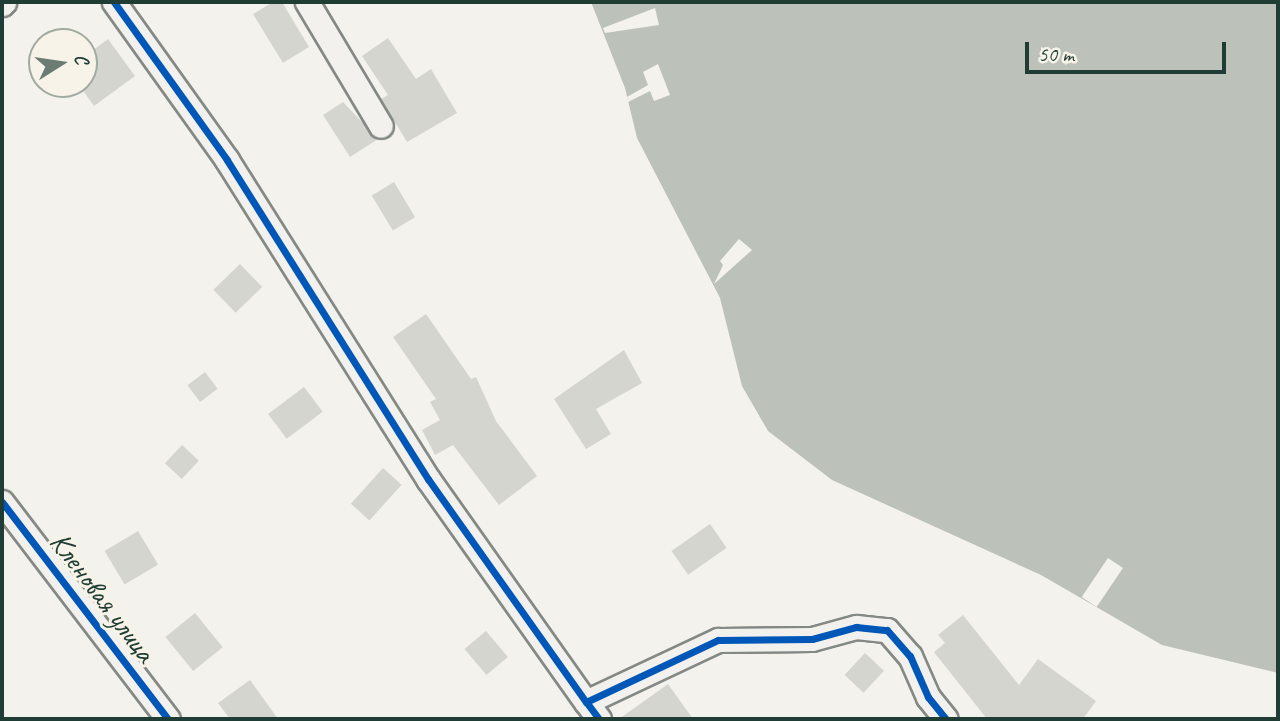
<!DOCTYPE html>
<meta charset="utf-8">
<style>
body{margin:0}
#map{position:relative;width:1280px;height:721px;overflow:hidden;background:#f4f2ec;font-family:Caveat,sans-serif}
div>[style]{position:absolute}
.water>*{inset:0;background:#bcc2b9}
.pier>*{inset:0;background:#f4f2ec;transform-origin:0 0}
.building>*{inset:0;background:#d5d5d0;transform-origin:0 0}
.roads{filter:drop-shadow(2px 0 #848985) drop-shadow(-2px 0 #848985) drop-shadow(0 2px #848985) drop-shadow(0 -2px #848985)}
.street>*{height:23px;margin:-11.5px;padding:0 11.5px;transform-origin:11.5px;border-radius:11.5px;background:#f2f1ed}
.cycleway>*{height:7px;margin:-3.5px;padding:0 3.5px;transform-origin:3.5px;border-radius:3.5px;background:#0057b8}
span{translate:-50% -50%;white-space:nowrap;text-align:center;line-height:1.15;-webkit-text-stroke:6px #f7f3e8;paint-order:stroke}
.street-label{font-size:30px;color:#1f3d34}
.frame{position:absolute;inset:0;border:4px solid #1f3d34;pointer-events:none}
.north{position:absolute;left:28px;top:28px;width:70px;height:70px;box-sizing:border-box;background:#f7f3e8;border:2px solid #a1aaa0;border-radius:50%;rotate:78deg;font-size:19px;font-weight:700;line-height:28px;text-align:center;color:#1f3d34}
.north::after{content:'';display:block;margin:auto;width:24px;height:32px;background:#6a7c74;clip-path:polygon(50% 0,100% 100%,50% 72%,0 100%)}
.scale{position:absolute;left:1025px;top:42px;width:201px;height:32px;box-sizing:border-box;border:4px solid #1f3d34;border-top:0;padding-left:9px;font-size:21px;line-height:24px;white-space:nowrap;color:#1f3d34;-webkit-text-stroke:5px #f7f3e8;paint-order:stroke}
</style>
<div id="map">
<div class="water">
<i style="clip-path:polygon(591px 2px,1278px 2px,1278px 673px,1162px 645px,1041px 575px,832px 480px,768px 431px,742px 386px,720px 298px,637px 138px,625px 88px)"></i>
</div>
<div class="pier">
<i style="clip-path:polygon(655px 8px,659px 25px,605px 33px,603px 28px)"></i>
<i style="clip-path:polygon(658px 64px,670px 95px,654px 101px,650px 91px,628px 102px,627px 97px,648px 85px,643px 72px)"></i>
<i style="clip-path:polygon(739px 239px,752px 250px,714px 284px,723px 265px,720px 261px)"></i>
<i style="left:1108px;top:558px;width:18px;height:47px;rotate:34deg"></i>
</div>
<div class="building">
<i style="clip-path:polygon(273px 2px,282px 2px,309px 47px,283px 63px,253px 14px)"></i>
<i style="clip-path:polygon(388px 38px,416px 79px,431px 69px,457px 113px,407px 142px,381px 99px,388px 95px,362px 56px)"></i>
<i style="clip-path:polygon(108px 39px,135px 76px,94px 106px,84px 92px,84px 57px)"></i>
<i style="clip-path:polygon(343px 102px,378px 139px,350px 157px,323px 115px)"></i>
<i style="left:394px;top:182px;width:41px;height:26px;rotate:59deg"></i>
<i style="left:240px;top:264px;width:32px;height:37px;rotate:46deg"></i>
<i style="clip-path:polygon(426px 314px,471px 379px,476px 377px,496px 421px,537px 476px,499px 505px,453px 445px,435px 455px,422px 430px,440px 420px,430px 402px,436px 399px,393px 337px)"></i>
<i style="clip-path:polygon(624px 350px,642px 383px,596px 409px,611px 434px,586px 449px,554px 399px)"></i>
<i style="left:205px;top:372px;width:21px;height:22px;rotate:53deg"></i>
<i style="left:304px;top:387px;width:31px;height:45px;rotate:53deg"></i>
<i style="left:182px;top:445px;width:23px;height:25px;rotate:43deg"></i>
<i style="left:383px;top:468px;width:25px;height:48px;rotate:42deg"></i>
<i style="left:710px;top:524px;width:29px;height:47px;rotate:55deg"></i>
<i style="left:138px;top:531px;width:39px;height:39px;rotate:59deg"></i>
<i style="left:195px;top:613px;width:44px;height:38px;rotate:51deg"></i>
<i style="clip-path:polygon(963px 615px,1019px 685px,1038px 659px,1096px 701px,1083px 719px,987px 719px,934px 652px,945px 643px,938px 635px)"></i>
<i style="left:486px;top:631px;width:34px;height:28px;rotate:50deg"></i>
<i style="left:865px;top:653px;width:26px;height:30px;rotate:43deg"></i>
<i style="clip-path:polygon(250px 680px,278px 719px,230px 719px,218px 703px)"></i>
<i style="clip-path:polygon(668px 684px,693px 719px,619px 719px)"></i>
</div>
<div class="roads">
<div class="street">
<i style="left:114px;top:2px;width:194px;rotate:54.4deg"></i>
<i style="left:227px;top:160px;width:377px;rotate:57.8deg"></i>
<i style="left:428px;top:479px;width:273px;rotate:54.7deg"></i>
<i style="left:307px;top:2px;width:144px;rotate:59.2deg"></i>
<i style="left:2px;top:4px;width:3px;rotate:-45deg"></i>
<i style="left:2px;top:502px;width:273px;rotate:52.6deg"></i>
<i style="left:599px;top:719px;width:21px;rotate:-127deg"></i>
<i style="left:586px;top:702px;width:146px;rotate:-25.2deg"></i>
<i style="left:718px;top:640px;width:94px;rotate:-0.6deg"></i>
<i style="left:812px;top:639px;width:46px;rotate:-15.3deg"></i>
<i style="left:856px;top:627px;width:31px;rotate:6deg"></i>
<i style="left:887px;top:630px;width:35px;rotate:49deg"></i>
<i style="left:910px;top:656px;width:45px;rotate:66.3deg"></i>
<i style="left:928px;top:697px;width:28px;rotate:51deg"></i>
</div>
</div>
<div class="cycleway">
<i style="left:114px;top:2px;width:194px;rotate:54.4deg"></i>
<i style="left:227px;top:160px;width:377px;rotate:57.8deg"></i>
<i style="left:428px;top:479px;width:273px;rotate:54.7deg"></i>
<i style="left:2px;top:502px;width:273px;rotate:52.6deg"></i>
<i style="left:599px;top:719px;width:21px;rotate:-127deg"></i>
<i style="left:586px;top:702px;width:146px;rotate:-25.2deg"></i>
<i style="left:718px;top:640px;width:94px;rotate:-0.6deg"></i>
<i style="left:812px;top:639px;width:46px;rotate:-15.3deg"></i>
<i style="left:856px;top:627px;width:31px;rotate:6deg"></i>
<i style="left:887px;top:630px;width:35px;rotate:49deg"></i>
<i style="left:910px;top:656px;width:45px;rotate:66.3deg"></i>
<i style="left:928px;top:697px;width:28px;rotate:51deg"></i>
</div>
<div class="street-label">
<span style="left:103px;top:597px;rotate:53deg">Кленовая улица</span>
</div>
<div class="frame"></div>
<div class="north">С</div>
<div class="scale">50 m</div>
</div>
